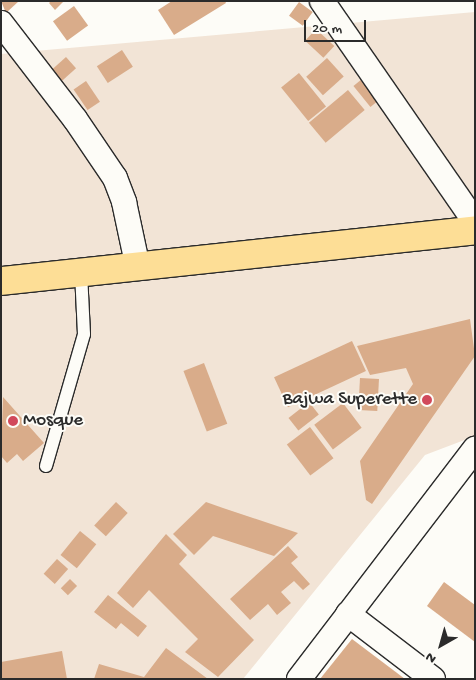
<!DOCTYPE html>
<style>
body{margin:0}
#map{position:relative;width:476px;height:680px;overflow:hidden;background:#fdfcf7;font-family:"Gochi Hand",sans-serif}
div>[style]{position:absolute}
.built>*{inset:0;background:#f2e4d6}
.building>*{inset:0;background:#d9ac8a;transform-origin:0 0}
.roads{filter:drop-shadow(1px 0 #2b2b2b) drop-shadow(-1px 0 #2b2b2b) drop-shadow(0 1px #2b2b2b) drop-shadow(0 -1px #2b2b2b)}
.service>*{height:12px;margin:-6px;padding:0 6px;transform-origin:6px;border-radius:6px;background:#fdfcf7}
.minor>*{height:24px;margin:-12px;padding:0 12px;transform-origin:12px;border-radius:12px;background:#fdfcf7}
.trunk>*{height:28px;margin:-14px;padding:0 14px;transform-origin:14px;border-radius:14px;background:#fdde96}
.dots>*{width:14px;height:14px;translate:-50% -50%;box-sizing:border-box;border:2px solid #fdfcf7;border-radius:50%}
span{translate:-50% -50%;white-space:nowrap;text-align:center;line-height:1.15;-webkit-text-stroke:4px #fdfcf7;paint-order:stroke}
.poi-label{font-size:19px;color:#2b2b2b}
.right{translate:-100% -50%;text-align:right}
.left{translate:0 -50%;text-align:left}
.frame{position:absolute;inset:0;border:2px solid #2b2b2b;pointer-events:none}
.north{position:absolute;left:416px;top:620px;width:50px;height:50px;-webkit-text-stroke:4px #fdfcf7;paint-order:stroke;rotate:218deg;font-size:14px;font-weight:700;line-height:20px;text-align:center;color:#2b2b2b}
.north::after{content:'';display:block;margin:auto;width:18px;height:22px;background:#2b2b2b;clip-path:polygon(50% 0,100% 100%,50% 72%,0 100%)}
.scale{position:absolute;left:304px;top:20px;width:62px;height:22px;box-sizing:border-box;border:2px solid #2b2b2b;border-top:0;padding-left:6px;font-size:15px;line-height:18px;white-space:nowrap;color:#2b2b2b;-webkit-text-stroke:4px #fdfcf7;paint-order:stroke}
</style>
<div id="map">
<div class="built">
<i style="clip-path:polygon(475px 12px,475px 436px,425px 455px,243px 679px,1px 679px,1px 54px)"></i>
</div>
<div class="building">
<i style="clip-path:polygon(1px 1px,19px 1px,6px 13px)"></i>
<i style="clip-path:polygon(51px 1px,64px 1px,55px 10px,49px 3px)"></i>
<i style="clip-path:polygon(172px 1px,225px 1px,226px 3px,174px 35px,158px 10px)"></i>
<i style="left:299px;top:2px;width:17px;height:17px;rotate:36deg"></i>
<i style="left:74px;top:6px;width:24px;height:26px;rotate:54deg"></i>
<i style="left:316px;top:29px;width:25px;height:16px;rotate:43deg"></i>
<i style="left:122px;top:50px;width:20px;height:30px;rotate:57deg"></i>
<i style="left:66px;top:57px;width:15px;height:21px;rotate:48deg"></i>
<i style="left:327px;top:58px;width:25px;height:28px;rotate:48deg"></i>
<i style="left:299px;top:73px;width:43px;height:23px;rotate:51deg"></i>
<i style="left:362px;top:79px;width:27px;height:11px;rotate:51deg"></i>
<i style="left:86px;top:81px;width:25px;height:15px;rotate:56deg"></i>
<i style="left:348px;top:90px;width:26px;height:51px;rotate:50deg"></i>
<i style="clip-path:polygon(470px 319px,475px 356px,372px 504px,366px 500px,360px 461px,413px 384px,406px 368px,370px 375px,357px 346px)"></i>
<i style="left:352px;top:341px;width:33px;height:86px;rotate:65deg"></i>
<i style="left:204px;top:363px;width:65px;height:22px;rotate:69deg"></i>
<i style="left:360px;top:378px;width:19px;height:32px;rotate:3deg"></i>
<i style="clip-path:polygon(3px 397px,44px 443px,23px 461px,17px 454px,7px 463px,1px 456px)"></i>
<i style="left:309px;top:402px;width:16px;height:26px;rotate:52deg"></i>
<i style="left:343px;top:403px;width:31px;height:36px;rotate:53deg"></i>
<i style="left:310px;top:427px;width:39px;height:29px;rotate:53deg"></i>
<i style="left:116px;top:502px;width:16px;height:32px;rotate:43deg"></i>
<i style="clip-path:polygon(206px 502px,223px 508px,298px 533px,274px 556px,213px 536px,194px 555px,173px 534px)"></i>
<i style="left:80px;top:531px;width:21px;height:31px;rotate:39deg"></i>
<i style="clip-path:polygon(166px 534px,187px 555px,179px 564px,254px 640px,218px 677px,185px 652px,198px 639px,149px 590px,133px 608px,117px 593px)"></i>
<i style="clip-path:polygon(288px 546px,298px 557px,291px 563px,310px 584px,303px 590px,294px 581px,281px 592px,291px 603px,277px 615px,268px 604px,250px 620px,230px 599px)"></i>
<i style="left:57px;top:559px;width:15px;height:20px;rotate:42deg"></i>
<i style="left:70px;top:579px;width:10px;height:13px;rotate:45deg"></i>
<i style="clip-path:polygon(444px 582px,475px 605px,475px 642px,427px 606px)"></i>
<i style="clip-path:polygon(108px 595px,147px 626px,138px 637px,121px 623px,116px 629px,94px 612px)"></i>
<i style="clip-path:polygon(352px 639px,405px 679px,320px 679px)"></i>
<i style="clip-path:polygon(166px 648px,208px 679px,94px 679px,99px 664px,144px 677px)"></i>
<i style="clip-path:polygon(62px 651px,67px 679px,1px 679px,1px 662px)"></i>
</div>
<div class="roads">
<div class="service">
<i style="left:46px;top:466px;width:137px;rotate:-73.9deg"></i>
<i style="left:84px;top:334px;width:61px;rotate:-92.8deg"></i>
</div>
<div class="minor">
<i style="left:322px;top:1px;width:269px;rotate:55.3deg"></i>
<i style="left:1px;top:23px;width:121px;rotate:52.4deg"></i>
<i style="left:75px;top:119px;width:71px;rotate:55.9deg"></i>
<i style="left:115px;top:178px;width:26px;rotate:69deg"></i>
<i style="left:124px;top:202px;width:67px;rotate:78deg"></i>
<i style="left:348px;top:614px;width:107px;rotate:37.4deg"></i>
<i style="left:299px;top:679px;width:290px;rotate:-52.6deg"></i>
</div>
<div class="trunk">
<i style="left:1px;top:281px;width:477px;rotate:-6.1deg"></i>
</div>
</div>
<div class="dots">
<i style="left:427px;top:400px;background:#d1495b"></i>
<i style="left:13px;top:421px;background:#d1495b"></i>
</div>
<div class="poi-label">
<span class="right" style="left:417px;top:400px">Bajwa Superette</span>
<span class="left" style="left:23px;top:421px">Mosque</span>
</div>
<div class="frame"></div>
<div class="north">N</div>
<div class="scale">20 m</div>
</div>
